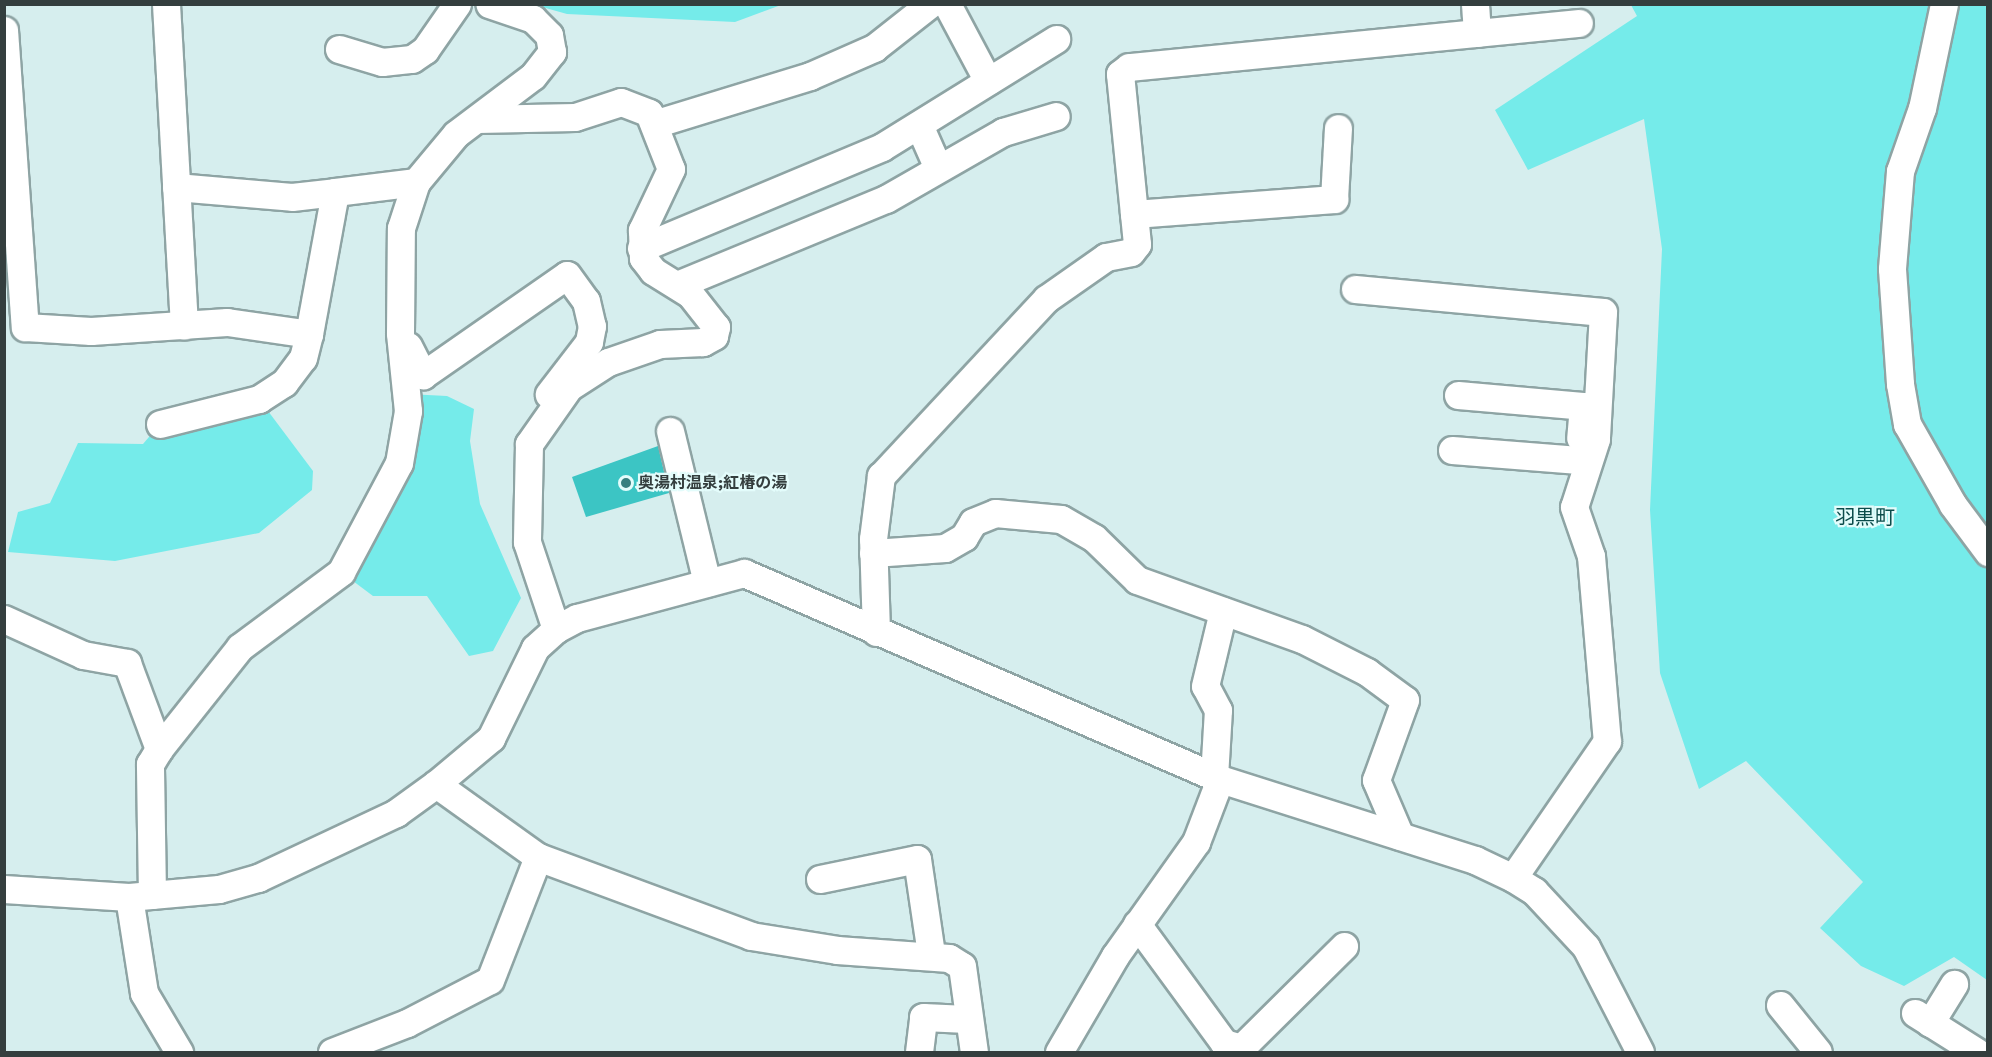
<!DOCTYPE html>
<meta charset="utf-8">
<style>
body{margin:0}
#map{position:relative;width:1992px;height:1057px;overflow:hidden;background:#d6eeee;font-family:"Roboto Serif","Noto Sans JP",serif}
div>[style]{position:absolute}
.green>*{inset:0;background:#75ebea}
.building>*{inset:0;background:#3cc5c4}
.roads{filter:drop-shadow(2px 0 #8ea4a4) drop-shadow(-2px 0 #8ea4a4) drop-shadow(0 2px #8ea4a4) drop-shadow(0 -2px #8ea4a4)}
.minor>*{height:27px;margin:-13.5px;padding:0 13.5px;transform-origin:13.5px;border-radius:13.5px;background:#fff}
.dots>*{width:16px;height:16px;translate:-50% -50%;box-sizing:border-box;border:3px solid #e3fcfb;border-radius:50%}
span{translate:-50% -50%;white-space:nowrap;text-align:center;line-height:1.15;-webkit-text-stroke:4.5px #e3fcfb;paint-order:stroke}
.poi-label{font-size:16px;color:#343e3e;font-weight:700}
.left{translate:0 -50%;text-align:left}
.quarter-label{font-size:20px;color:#0b4c4b}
.frame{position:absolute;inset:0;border:6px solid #343e3e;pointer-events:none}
</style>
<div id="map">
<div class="green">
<i style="clip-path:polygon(535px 5px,781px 4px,781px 5px,735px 22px,567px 14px)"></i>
<i style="clip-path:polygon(1631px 5px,1987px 5px,1987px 980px,1954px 957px,1904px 986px,1861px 966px,1820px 928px,1863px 882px,1746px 761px,1699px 789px,1660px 673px,1650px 510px,1662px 249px,1644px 119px,1528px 170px,1495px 110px,1637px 16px)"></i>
<i style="clip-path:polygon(408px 394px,447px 396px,474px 409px,470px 441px,480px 504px,521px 598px,493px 651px,469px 656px,427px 596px,373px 596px,341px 572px,386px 489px)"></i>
<i style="clip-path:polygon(259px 399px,313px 471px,312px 490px,259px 533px,115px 561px,8px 552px,18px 512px,50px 503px,78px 443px,143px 444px,160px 424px)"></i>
</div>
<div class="building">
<i style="clip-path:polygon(658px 446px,669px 493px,586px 517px,572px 477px)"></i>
</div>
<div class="roads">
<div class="minor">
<i style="left:166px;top:4px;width:322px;rotate:86.8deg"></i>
<i style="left:947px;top:4px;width:87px;rotate:62deg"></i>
<i style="left:1475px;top:4px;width:29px;rotate:86deg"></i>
<i style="left:1944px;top:4px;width:106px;rotate:101.9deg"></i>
<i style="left:1922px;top:108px;width:67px;rotate:109.2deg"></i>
<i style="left:1900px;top:171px;width:98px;rotate:94.7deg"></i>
<i style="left:1892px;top:269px;width:115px;rotate:86deg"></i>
<i style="left:1900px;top:384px;width:41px;rotate:80.1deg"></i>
<i style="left:1907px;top:424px;width:93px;rotate:60.4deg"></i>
<i style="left:1953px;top:505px;width:59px;rotate:53.3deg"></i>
<i style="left:4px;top:30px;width:298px;rotate:86deg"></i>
<i style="left:25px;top:327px;width:66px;rotate:3.5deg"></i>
<i style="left:91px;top:331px;width:136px;rotate:-3.8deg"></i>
<i style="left:227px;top:322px;width:83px;rotate:8.3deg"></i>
<i style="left:309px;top:334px;width:144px;rotate:-79.6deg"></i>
<i style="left:335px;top:192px;width:82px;rotate:-7deg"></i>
<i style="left:339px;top:49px;width:45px;rotate:16.8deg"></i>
<i style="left:382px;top:62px;width:30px;rotate:-6deg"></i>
<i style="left:412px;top:59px;width:16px;rotate:-35deg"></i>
<i style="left:425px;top:50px;width:56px;rotate:-55.2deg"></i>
<i style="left:477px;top:119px;width:98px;rotate:-1.2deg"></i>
<i style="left:575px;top:117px;width:48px;rotate:-18.1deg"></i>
<i style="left:621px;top:102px;width:30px;rotate:21deg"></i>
<i style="left:649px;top:113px;width:60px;rotate:68.6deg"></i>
<i style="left:671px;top:169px;width:68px;rotate:115.4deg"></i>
<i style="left:642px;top:230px;width:28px;rotate:88deg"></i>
<i style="left:643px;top:258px;width:16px;rotate:52deg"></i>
<i style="left:653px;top:271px;width:44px;rotate:31.9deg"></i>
<i style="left:690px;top:294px;width:42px;rotate:51.8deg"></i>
<i style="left:716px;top:327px;width:9px;rotate:103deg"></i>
<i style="left:714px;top:336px;width:13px;rotate:151deg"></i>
<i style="left:703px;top:342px;width:43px;rotate:177.3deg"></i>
<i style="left:660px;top:344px;width:55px;rotate:160.9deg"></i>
<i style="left:608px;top:362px;width:46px;rotate:147.3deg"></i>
<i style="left:569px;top:387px;width:70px;rotate:125.1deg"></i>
<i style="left:529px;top:444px;width:98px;rotate:91.2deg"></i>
<i style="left:527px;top:542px;width:92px;rotate:71.6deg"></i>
<i style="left:654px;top:124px;width:163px;rotate:-17.1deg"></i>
<i style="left:810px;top:76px;width:70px;rotate:-23.6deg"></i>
<i style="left:874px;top:48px;width:71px;rotate:-38.2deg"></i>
<i style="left:919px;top:125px;width:47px;rotate:66.2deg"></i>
<i style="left:176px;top:187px;width:116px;rotate:4.9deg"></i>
<i style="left:292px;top:197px;width:43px;rotate:-6.6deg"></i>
<i style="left:1134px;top:214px;width:201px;rotate:-4.3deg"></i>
<i style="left:1334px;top:199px;width:71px;rotate:-86.8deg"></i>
<i style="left:641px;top:248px;width:261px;rotate:-22.7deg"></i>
<i style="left:882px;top:147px;width:205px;rotate:-31.8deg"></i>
<i style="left:677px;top:285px;width:226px;rotate:-22.4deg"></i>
<i style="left:886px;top:199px;width:135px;rotate:-29.8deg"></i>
<i style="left:1003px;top:132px;width:55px;rotate:-16.8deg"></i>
<i style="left:1355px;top:289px;width:249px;rotate:5.3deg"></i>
<i style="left:1603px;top:312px;width:127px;rotate:93.2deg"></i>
<i style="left:1596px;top:439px;width:71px;rotate:107.9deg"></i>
<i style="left:1574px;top:507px;width:52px;rotate:70.9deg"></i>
<i style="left:1591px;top:556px;width:186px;rotate:85.1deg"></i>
<i style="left:1607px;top:741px;width:166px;rotate:124.5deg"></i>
<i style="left:408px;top:346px;width:33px;rotate:63deg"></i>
<i style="left:423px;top:375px;width:175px;rotate:-34.8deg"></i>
<i style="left:567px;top:275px;width:32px;rotate:54deg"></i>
<i style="left:586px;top:301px;width:26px;rotate:77deg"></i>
<i style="left:592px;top:326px;width:16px;rotate:101deg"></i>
<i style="left:589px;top:342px;width:66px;rotate:127.6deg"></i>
<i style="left:1458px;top:395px;width:125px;rotate:5deg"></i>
<i style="left:1583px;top:406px;width:32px;rotate:95deg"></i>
<i style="left:160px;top:424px;width:102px;rotate:-14.2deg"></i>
<i style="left:259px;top:399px;width:30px;rotate:-33deg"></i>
<i style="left:284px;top:383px;width:31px;rotate:-53deg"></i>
<i style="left:303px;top:358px;width:25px;rotate:-76deg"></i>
<i style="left:670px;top:431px;width:156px;rotate:76.3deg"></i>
<i style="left:1452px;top:450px;width:127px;rotate:4.5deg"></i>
<i style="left:873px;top:553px;width:72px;rotate:-4deg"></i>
<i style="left:945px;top:548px;width:22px;rotate:-30deg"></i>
<i style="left:964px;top:537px;width:17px;rotate:-59deg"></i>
<i style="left:973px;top:522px;width:24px;rotate:-22deg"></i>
<i style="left:995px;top:513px;width:66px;rotate:5.2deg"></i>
<i style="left:1061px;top:519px;width:38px;rotate:30deg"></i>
<i style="left:1094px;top:538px;width:60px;rotate:44.3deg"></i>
<i style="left:1137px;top:580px;width:175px;rotate:19.7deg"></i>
<i style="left:1302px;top:639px;width:73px;rotate:26.9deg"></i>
<i style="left:1367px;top:672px;width:47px;rotate:36.4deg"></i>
<i style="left:1405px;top:700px;width:85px;rotate:109.9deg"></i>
<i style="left:1376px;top:780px;width:61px;rotate:66.8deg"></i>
<i style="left:4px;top:619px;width:87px;rotate:24.5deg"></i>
<i style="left:83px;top:655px;width:45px;rotate:10.3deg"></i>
<i style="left:127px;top:663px;width:92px;rotate:69.6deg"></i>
<i style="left:876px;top:632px;width:93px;rotate:-91.8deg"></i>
<i style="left:873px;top:539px;width:64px;rotate:-82.8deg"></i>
<i style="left:881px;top:476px;width:242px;rotate:-47deg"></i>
<i style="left:1046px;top:299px;width:73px;rotate:-35deg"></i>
<i style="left:1106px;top:257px;width:25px;rotate:-11deg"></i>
<i style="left:1131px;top:252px;width:10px;rotate:-53deg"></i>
<i style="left:1137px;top:244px;width:171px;rotate:-95.7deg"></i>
<i style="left:1120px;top:74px;width:11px;rotate:-38deg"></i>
<i style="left:1129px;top:67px;width:452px;rotate:-5.6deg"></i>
<i style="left:1214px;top:777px;width:67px;rotate:-86.6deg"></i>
<i style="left:1218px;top:710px;width:27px;rotate:-118deg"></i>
<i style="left:1205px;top:686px;width:77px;rotate:-76.5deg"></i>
<i style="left:436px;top:784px;width:125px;rotate:35.6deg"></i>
<i style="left:538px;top:857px;width:227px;rotate:20.3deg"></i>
<i style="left:751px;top:936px;width:87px;rotate:9.2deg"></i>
<i style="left:837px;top:950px;width:112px;rotate:4.1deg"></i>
<i style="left:949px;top:958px;width:15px;rotate:32deg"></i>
<i style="left:962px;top:966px;width:87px;rotate:82.1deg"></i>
<i style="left:820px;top:879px;width:99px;rotate:-11.7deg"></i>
<i style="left:917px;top:859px;width:96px;rotate:81.6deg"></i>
<i style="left:4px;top:889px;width:125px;rotate:3.7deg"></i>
<i style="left:129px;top:897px;width:90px;rotate:-5.1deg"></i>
<i style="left:219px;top:889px;width:41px;rotate:-15.8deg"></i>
<i style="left:258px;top:878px;width:153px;rotate:-25.2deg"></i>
<i style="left:396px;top:813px;width:49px;rotate:-35.9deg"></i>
<i style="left:436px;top:784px;width:72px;rotate:-39.9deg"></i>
<i style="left:491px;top:738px;width:100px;rotate:-63.9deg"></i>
<i style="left:535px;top:648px;width:28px;rotate:-42deg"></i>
<i style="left:556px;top:629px;width:24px;rotate:-28deg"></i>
<i style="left:577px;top:618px;width:173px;rotate:-15.1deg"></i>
<i style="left:744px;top:573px;width:519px;rotate:23.4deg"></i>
<i style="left:1220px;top:779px;width:268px;rotate:17.6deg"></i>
<i style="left:1475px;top:860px;width:42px;rotate:25.3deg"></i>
<i style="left:1513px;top:878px;width:25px;rotate:32deg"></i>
<i style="left:1534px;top:891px;width:76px;rotate:47.1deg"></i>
<i style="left:1586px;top:947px;width:118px;rotate:62.8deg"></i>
<i style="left:152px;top:895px;width:131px;rotate:-90.9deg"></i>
<i style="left:150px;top:764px;width:17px;rotate:-59deg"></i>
<i style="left:159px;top:749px;width:130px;rotate:-51.5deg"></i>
<i style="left:240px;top:647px;width:126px;rotate:-36.6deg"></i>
<i style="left:341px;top:572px;width:123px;rotate:-62deg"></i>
<i style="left:399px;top:463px;width:53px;rotate:-80.2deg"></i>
<i style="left:408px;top:411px;width:78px;rotate:-95.9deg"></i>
<i style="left:400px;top:333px;width:105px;rotate:-89.5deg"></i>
<i style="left:401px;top:228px;width:48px;rotate:-71.9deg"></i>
<i style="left:416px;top:182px;width:62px;rotate:-50.2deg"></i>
<i style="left:456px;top:134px;width:96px;rotate:-37deg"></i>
<i style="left:533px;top:76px;width:31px;rotate:-52deg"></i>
<i style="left:552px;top:52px;width:17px;rotate:-100deg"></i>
<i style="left:549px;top:35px;width:23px;rotate:-135deg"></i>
<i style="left:533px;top:19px;width:46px;rotate:-161.2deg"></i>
<i style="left:129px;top:897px;width:97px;rotate:81.1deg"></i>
<i style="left:144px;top:993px;width:69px;rotate:59.3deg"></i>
<i style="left:1137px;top:924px;width:147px;rotate:53.8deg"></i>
<i style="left:1224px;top:1043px;width:18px;rotate:16deg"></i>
<i style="left:1241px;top:1048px;width:145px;rotate:-44.7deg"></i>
<i style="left:1780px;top:1005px;width:60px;rotate:51deg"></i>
<i style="left:1915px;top:1013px;width:73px;rotate:32.2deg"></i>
<i style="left:1930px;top:1023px;width:46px;rotate:-58.4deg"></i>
<i style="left:332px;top:1052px;width:80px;rotate:-21.1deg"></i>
<i style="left:407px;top:1023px;width:93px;rotate:-27.4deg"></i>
<i style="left:490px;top:980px;width:132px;rotate:-68.7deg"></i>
<i style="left:919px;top:1052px;width:35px;rotate:-83deg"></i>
<i style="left:923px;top:1017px;width:44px;rotate:2.6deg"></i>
<i style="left:1059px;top:1052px;width:111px;rotate:-59.7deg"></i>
<i style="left:1115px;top:956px;width:140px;rotate:-54.6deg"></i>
<i style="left:1196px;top:842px;width:67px;rotate:-69.1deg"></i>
</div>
</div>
<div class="dots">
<i style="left:626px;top:483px;background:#377f7f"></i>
</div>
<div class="poi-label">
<span class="left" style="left:638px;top:483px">奥湯村温泉;紅椿の湯</span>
</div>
<div class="quarter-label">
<span style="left:1865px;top:517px">羽黒町</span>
</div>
<div class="frame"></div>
</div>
